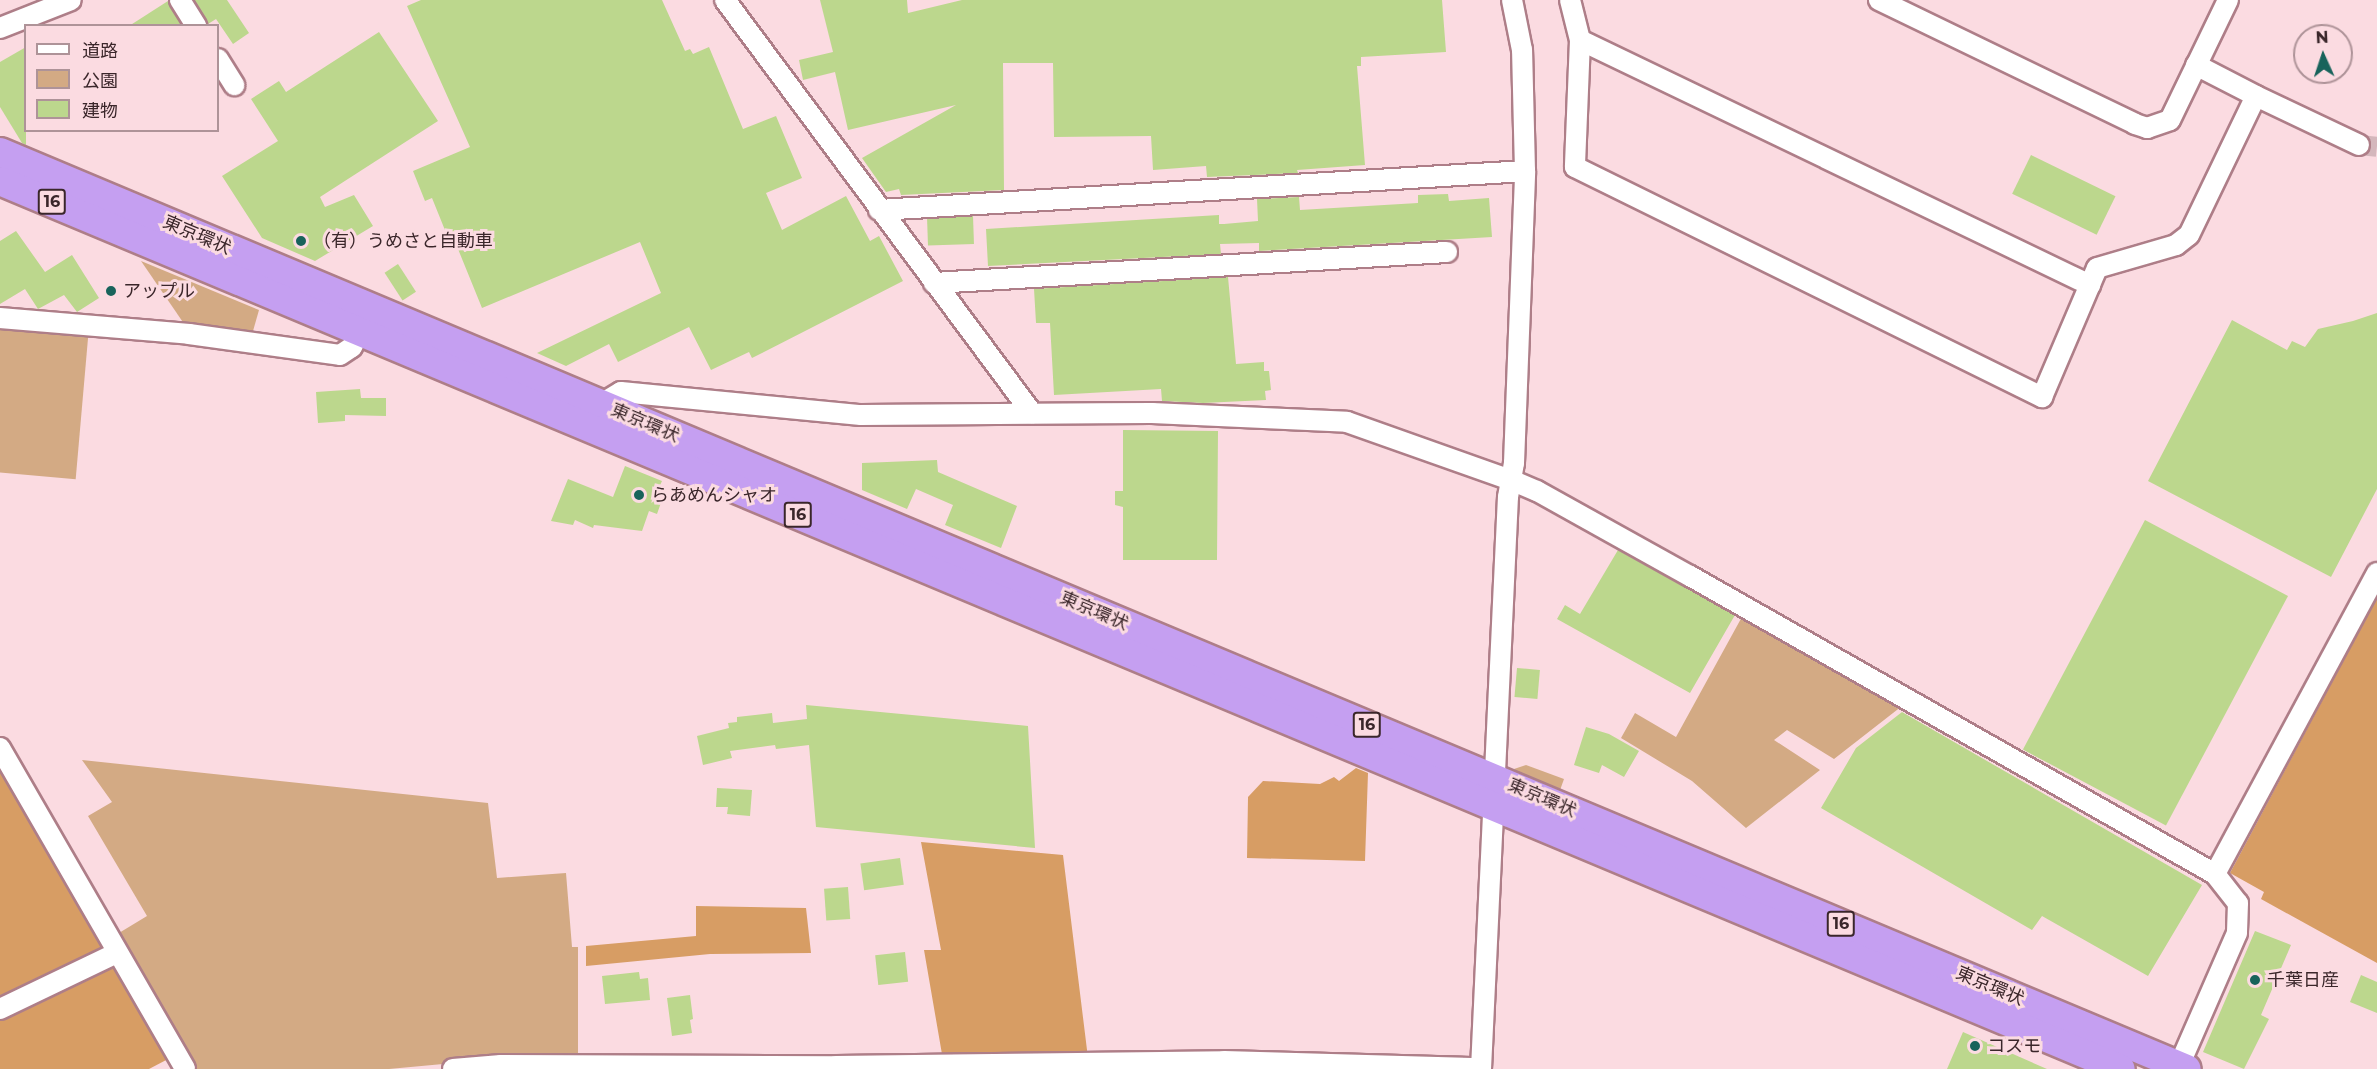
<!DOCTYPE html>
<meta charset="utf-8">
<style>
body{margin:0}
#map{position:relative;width:2377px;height:1069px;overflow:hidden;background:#fbdbe1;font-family:Montserrat,"Noto Sans JP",sans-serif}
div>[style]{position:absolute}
.green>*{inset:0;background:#d3aa84;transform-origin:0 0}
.forest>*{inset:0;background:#d79d64}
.building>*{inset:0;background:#bcd78d;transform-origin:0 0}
.minor-tunnel>*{height:20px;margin-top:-10px;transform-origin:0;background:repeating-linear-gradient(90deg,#d4b7bc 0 20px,transparent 0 30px)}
.roads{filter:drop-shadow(2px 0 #ae7e88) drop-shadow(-2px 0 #ae7e88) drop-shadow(0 2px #ae7e88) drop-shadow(0 -2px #ae7e88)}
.minor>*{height:20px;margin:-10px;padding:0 10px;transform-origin:10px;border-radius:10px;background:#fff}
.highway>*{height:28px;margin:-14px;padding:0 14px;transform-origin:14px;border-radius:14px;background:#c59ff1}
.dots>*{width:16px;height:16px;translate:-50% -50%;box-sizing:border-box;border:3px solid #fbdbe1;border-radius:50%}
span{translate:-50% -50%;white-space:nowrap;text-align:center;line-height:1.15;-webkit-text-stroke:6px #fbdbe1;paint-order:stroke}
.shield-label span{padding:2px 4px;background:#fbdbe1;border:2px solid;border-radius:4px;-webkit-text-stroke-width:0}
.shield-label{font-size:16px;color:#3a262a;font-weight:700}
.street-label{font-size:18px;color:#3a262a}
.poi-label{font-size:18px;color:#3a262a}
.left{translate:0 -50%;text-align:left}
.legend{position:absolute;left:24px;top:24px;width:195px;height:108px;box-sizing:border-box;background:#fbdbe1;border:2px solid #ae9398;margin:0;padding:8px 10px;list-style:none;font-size:18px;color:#3a262a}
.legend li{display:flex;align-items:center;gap:12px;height:30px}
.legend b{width:30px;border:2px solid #ae9398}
.north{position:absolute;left:2293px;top:24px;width:60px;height:60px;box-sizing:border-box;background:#fbdbe1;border:2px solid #ae9398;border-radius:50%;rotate:357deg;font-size:16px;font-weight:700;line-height:24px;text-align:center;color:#3a262a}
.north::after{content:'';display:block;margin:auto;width:21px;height:27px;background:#18635b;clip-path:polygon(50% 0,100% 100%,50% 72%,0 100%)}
</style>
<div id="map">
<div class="green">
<i style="clip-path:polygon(141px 261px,259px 310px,251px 338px,189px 331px)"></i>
<i style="left:0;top:323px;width:89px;height:149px;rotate:5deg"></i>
<i style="clip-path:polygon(1743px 615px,1902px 706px,1834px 759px,1787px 730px,1774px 740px,1820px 770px,1746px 828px,1692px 781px,1621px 738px,1635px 713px,1676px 737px)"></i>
<i style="clip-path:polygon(82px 760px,488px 803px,497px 878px,566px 873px,572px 947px,578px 947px,578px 1058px,497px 1059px,389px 1069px,189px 1069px,114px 936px,147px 916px,88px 816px,112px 802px)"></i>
<i style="clip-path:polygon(1526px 765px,1564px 779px,1559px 793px,1519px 776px,1514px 769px)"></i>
</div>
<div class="forest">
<i style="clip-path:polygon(2377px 598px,2377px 963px,2261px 899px,2264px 892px,2230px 873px)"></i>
<i style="clip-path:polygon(0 757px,111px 952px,0 1004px)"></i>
<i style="clip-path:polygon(1356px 768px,1368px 773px,1365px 861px,1247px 858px,1248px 797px,1263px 781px,1320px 784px,1334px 777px,1339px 781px)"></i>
<i style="clip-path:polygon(921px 842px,1063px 855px,1088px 1058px,943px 1060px,924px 950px,941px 950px)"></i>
<i style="clip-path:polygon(696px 906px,806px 908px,811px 953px,710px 954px,586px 966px,586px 946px,696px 936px)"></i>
<i style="clip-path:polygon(115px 959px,170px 1058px,149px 1069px,0 1069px,0 1013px)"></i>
</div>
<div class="building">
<i style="clip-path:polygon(194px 0,227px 0,249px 33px,233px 44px,216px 19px,208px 24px)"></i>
<i style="clip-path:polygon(421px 0,662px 0,685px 51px,690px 49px,693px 54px,709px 47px,743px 129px,776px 116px,802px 178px,766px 193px,782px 230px,846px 196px,870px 241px,879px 236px,903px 281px,752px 358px,749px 352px,711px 370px,689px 327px,618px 362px,609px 344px,566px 366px,537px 353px,661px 293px,640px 242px,482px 308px,458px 249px,453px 250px,432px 198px,425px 201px,413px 171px,470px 147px,407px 6px)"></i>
<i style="clip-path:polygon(820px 0,907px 0,908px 13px,962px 0,1442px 0,1446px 52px,1361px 57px,1361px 66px,1357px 66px,1365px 165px,1297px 170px,1298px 173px,1207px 177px,1206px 166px,1153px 170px,1151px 136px,1054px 137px,1053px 63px,1003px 63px,1004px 190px,901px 195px,899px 189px,886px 192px,862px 158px,956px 105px,848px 130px,835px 72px,803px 80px,799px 60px,833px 52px)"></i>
<i style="clip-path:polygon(168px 1px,182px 26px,129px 26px)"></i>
<i style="clip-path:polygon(379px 32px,438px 121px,320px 197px,325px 207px,354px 195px,373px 226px,315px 261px,262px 238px,222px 176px,278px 141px,251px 99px,279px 81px,286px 92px)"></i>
<i style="clip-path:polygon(26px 47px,26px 145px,22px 143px,0 107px,0 62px)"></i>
<i style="left:2031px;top:155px;width:94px;height:43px;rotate:26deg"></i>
<i style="clip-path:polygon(1448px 194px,1449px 201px,1489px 198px,1492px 237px,1259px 251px,1259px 243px,1220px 244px,1221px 254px,988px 266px,986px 229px,1219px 215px,1219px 224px,1224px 224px,1258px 221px,1257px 199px,1299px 197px,1300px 210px,1418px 203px,1418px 195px)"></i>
<i style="left:973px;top:216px;width:28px;height:46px;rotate:88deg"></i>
<i style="clip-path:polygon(16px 231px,45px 272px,72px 255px,99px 298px,77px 312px,64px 295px,38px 309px,25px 289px,0 304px,0 241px)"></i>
<i style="left:398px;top:264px;width:33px;height:16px;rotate:57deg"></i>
<i style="clip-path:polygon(1228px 277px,1236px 364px,1264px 362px,1264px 371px,1269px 371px,1271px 390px,1265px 391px,1266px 400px,1203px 403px,1162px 401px,1161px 389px,1054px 395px,1050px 323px,1036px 323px,1034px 289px)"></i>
<i style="clip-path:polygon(2377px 313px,2377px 489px,2331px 577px,2148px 481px,2232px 320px,2287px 350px,2292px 341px,2305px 347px,2318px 329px,2353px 321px)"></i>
<i style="clip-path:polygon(360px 389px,361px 398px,386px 398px,386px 416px,345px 415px,345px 421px,318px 423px,316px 392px)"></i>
<i style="clip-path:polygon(1123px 430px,1218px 431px,1217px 560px,1123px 560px,1123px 507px,1115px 505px,1115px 491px,1123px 491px)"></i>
<i style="clip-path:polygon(937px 460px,938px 472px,1017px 506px,1001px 548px,945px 525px,953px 505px,916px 489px,907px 509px,862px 490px,862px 463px)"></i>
<i style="clip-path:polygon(625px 466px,662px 481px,656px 494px,663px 497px,657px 514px,649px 511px,642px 531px,594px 525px,593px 528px,575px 520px,573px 525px,551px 521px,568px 479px,613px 497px)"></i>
<i style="left:2145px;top:520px;width:162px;height:260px;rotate:28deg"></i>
<i style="clip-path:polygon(1618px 550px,1735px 615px,1690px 693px,1557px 619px,1565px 605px,1580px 614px)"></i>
<i style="left:1517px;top:668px;width:23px;height:29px;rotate:5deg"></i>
<i style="clip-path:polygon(806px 705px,1028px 726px,1035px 848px,816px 827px,809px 745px,776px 749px,775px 745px,730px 751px,732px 758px,703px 765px,697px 736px,729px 728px,728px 723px,737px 722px,737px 717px,772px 713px,773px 723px,807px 719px)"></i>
<i style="clip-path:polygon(1902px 712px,2202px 885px,2148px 976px,2042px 916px,2032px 930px,1821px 808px,1856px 748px)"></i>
<i style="clip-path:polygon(1586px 727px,1609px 734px,1639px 751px,1624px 777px,1602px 765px,1599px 773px,1574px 765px)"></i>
<i style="clip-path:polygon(717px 788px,752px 790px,750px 816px,727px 814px,728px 807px,716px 807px)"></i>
<i style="left:900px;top:858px;width:27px;height:40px;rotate:82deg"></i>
<i style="left:848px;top:887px;width:32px;height:24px;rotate:86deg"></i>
<i style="clip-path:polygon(2255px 931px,2291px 945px,2261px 1015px,2269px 1019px,2244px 1069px,2203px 1052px)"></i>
<i style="left:905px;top:952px;width:30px;height:30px;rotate:84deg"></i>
<i style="clip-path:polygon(639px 972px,640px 979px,648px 978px,650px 1000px,605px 1004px,602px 976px)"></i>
<i style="clip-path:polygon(2361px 975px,2377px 982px,2377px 1013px,2350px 1002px)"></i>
<i style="clip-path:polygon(690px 995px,693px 1019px,690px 1020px,692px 1033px,672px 1036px,667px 998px)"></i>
<i style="clip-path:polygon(1963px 1032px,2047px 1069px,1947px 1069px)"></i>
</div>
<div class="minor-tunnel">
<i style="left:2359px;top:145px;width:18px;rotate:6deg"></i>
</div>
<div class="roads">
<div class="minor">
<i style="left:180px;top:0;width:31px;rotate:58deg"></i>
<i style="left:725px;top:0;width:515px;rotate:53.38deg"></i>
<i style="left:1570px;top:0;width:41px;rotate:76deg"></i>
<i style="left:1580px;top:40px;width:127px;rotate:92.3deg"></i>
<i style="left:1575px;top:167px;width:521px;rotate:26.22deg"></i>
<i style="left:2042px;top:397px;width:140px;rotate:-66.9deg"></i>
<i style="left:2097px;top:268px;width:82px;rotate:-16.2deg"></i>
<i style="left:2176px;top:245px;width:16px;rotate:-38deg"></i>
<i style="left:2189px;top:235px;width:154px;rotate:-64.3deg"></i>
<i style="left:2256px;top:96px;width:114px;rotate:25.4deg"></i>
<i style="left:1879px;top:0;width:284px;rotate:25.8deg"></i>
<i style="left:2135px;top:124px;width:13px;rotate:18deg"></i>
<i style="left:2147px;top:128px;width:24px;rotate:-19deg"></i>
<i style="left:2170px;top:120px;width:133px;rotate:-64.2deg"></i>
<i style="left:0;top:28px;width:76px;rotate:-21.5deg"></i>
<i style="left:1580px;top:40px;width:566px;rotate:25.66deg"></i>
<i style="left:218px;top:59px;width:31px;rotate:58deg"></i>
<i style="left:2196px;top:65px;width:68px;rotate:27.3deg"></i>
<i style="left:879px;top:210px;width:647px;rotate:-3.45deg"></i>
<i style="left:934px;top:283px;width:514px;rotate:-3.46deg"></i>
<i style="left:0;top:318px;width:190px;rotate:4.8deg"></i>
<i style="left:189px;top:334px;width:152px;rotate:7.9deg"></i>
<i style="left:340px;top:355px;width:14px;rotate:-34deg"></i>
<i style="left:352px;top:347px;width:29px;rotate:-65deg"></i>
<i style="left:601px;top:404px;width:23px;rotate:-31deg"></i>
<i style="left:621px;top:392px;width:241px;rotate:5.5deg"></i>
<i style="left:861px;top:415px;width:291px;rotate:-0.4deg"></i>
<i style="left:1152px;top:413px;width:195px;rotate:2.6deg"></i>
<i style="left:1347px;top:422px;width:174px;rotate:19.5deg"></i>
<i style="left:1511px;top:480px;width:28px;rotate:23deg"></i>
<i style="left:1537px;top:491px;width:175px;rotate:29.1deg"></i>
<i style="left:1690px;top:576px;width:604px;rotate:29.58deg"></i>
<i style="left:2215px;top:874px;width:37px;rotate:52deg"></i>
<i style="left:2238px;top:903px;width:30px;rotate:92deg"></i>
<i style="left:2237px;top:933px;width:145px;rotate:113.6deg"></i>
<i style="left:0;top:748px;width:370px;rotate:60deg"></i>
<i style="left:2215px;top:874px;width:342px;rotate:-61.7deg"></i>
<i style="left:0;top:1009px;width:130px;rotate:-25.6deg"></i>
<i style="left:453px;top:1069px;width:48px;rotate:-4.8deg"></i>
<i style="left:501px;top:1065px;width:335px;rotate:0.2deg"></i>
<i style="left:836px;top:1066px;width:388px;rotate:-0.7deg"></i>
<i style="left:1224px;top:1061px;width:257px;rotate:1.6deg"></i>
<i style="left:1481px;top:1069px;width:573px;rotate:-87.3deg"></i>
<i style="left:1508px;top:497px;width:35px;rotate:-80deg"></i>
<i style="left:1514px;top:463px;width:292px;rotate:-87.8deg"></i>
<i style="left:1525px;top:171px;width:121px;rotate:-91.4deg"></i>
<i style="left:1522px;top:50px;width:51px;rotate:-101.3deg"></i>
</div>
<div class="highway">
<i style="left:0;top:152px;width:2371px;rotate:22.75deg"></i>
<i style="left:0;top:181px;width:2299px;rotate:22.72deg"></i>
</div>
</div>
<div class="dots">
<i style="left:301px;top:241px;background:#18635b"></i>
<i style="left:111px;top:291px;background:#18635b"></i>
<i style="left:639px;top:495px;background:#18635b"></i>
<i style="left:2255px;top:980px;background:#18635b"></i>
<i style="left:1975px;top:1046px;background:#18635b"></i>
</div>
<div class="shield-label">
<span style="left:52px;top:202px">16</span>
<span style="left:798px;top:515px">16</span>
<span style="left:1367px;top:725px">16</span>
<span style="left:1841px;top:924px">16</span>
</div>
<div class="street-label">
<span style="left:197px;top:235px;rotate:23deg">東京環状</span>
<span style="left:645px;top:423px;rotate:23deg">東京環状</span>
<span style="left:1094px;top:611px;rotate:23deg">東京環状</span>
<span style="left:1542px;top:798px;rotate:23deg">東京環状</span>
<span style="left:1990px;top:986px;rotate:23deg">東京環状</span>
</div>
<div class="poi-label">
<span class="left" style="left:313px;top:241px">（有）うめさと自動車</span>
<span class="left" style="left:123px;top:291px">アップル</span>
<span class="left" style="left:651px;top:495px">らあめんシャオ</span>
<span class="left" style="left:2267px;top:980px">千葉日産</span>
<span class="left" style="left:1987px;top:1046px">コスモ</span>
</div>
<ul class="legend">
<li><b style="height:8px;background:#fff"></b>道路</li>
<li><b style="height:16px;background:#d3aa84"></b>公園</li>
<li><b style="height:16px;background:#bcd78d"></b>建物</li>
</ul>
<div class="north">N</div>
</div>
